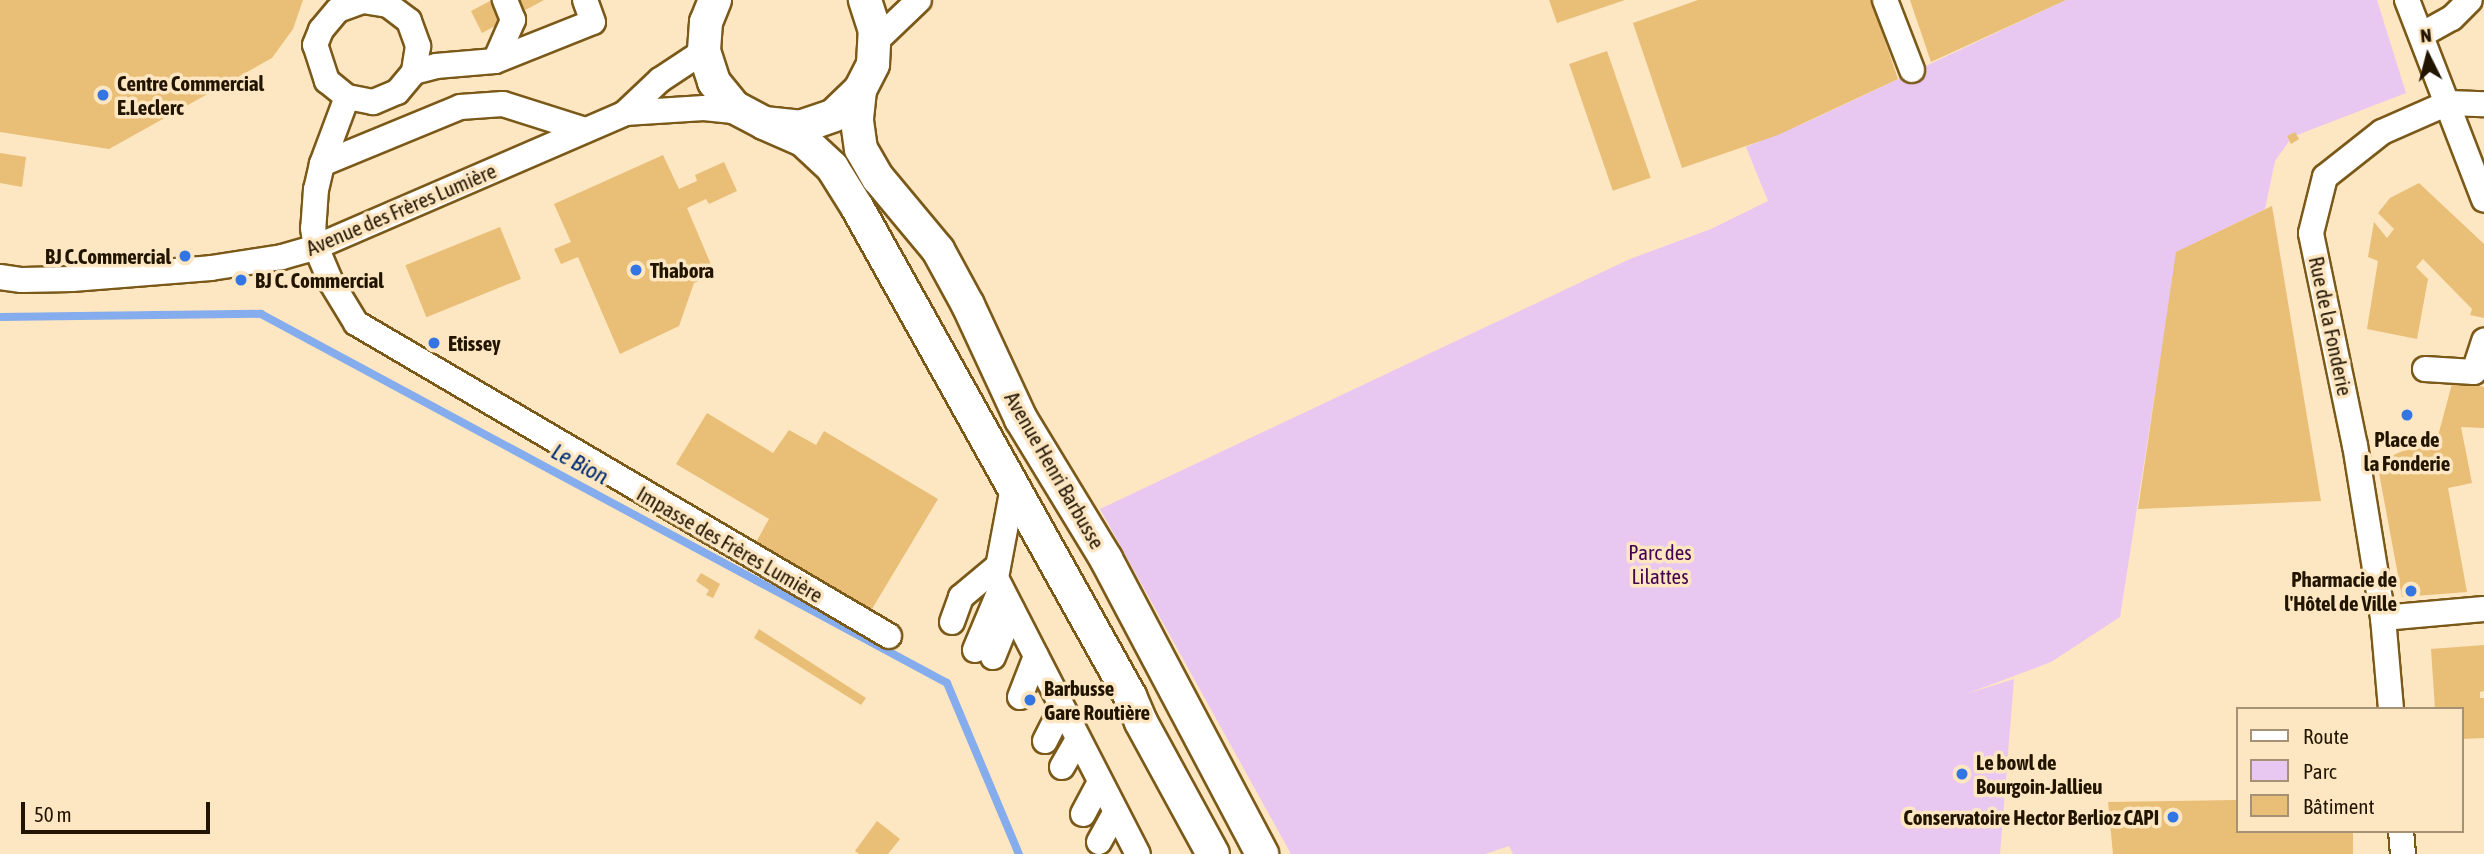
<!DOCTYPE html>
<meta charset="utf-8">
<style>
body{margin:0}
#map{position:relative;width:2484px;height:854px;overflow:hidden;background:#fde6c2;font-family:"Asap Condensed",sans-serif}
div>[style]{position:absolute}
.green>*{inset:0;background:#e8c8f0}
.stream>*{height:8px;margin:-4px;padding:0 4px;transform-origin:4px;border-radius:4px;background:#85acec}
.building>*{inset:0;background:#e9be76;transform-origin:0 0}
.roads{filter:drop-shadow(2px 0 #7a5919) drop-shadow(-2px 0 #7a5919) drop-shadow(0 2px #7a5919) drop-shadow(0 -2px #7a5919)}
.minor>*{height:24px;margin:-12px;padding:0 12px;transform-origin:12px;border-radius:12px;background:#fff}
.major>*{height:32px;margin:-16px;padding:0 16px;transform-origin:16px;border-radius:16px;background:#fff}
.dots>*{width:19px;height:19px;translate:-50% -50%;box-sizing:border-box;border:4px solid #fde6c2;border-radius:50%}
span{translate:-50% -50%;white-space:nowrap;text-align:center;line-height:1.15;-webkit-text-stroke:7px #fde6c2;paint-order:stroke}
.poi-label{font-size:21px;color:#221500;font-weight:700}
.left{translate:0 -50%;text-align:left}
.right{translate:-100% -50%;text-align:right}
.street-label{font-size:21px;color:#221500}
.park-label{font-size:21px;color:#430150}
.water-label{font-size:23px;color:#002d75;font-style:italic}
.legend{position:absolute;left:2236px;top:707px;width:228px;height:126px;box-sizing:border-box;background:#fde6c2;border:2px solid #a59274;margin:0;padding:9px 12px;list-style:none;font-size:21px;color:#221500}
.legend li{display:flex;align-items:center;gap:14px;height:35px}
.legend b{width:35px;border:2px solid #a59274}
.north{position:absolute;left:2393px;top:21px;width:70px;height:70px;-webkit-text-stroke:5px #fde6c2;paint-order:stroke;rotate:354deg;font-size:19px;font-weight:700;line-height:28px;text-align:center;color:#221500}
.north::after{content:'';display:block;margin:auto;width:24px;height:32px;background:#221500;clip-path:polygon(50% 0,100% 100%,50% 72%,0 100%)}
.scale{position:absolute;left:21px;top:802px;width:189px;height:32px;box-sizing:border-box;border:4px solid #221500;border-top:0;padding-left:9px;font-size:21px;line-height:24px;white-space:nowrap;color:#221500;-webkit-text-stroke:5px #fde6c2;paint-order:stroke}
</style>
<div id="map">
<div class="green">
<i style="clip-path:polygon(2066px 0,2377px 0,2406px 93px,2292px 137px,2275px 161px,2265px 209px,2177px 252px,2120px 617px,2051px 662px,1966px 694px,2014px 679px,2000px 854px,1513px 854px,1509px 846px,1485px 854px,1291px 854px,1100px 509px,1630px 259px,1711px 229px,1768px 201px,1746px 147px,1807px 122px)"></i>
</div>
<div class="stream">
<i style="left:0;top:317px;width:261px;rotate:-0.7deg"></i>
<i style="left:261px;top:314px;width:779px;rotate:28.28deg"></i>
<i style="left:947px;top:683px;width:186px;rotate:67.2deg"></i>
</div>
<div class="building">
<i style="clip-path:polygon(0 0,303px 0,293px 29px,272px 58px,109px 149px,0 132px)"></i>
<i style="clip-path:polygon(492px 0,544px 0,482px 33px,471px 11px)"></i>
<i style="clip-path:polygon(1549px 0,1625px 0,1557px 23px)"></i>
<i style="clip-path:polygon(1698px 0,1871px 0,1898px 79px,1778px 135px,1682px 168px,1633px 23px)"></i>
<i style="clip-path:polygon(1910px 0,2066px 0,1931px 62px)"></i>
<i style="left:1607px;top:51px;width:134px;height:40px;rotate:71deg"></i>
<i style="clip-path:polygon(2295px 132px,2299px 139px,2291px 144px,2287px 136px)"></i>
<i style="clip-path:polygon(0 153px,26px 157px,22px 187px,0 183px)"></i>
<i style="clip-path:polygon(663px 155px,679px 189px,697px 181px,695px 175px,724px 162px,737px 191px,709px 204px,706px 199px,687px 208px,715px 274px,694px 283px,679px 326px,620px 354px,578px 257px,561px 264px,554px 249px,571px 242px,554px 204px)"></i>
<i style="clip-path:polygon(2419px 183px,2484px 244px,2484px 318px,2470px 315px,2472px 309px,2423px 259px,2416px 267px,2428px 279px,2417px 339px,2367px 329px,2378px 261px,2368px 257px,2374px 222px,2387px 238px,2394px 229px,2378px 213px,2390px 198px)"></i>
<i style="clip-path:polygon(2272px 206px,2321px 501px,2138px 509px,2176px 252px)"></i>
<i style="left:500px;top:227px;width:56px;height:102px;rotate:68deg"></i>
<i style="left:429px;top:336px;width:14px;height:9px;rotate:21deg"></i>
<i style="clip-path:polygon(2453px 380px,2484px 387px,2484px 428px,2461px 427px,2472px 483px,2448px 488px,2467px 592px,2402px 597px,2377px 462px,2438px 436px)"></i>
<i style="clip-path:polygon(707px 413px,773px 453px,789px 430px,816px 445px,824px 431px,938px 499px,869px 614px,754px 546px,769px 519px,676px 464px)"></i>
<i style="clip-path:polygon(701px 573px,720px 584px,713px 598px,706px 595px,709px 590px,696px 581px)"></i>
<i style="clip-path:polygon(759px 629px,866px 698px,861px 705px,754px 638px)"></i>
<i style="clip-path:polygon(2484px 645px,2484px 691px,2480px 692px,2480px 698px,2484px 698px,2484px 738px,2461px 739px,2461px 709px,2435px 709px,2431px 649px)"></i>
<i style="clip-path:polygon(2237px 800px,2237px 831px,2353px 831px,2353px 854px,2113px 854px,2108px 802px)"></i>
<i style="clip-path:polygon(877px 821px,900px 839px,888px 854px,859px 854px,855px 851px)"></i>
</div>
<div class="roads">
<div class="minor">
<i style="left:1885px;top:0;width:75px;rotate:68.9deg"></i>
<i style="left:2407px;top:0;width:214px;rotate:68.9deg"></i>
<i style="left:363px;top:1px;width:25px;rotate:9deg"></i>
<i style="left:388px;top:5px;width:26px;rotate:37deg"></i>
<i style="left:409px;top:21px;width:27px;rotate:70deg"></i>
<i style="left:418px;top:46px;width:26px;rotate:99deg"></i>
<i style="left:414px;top:72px;width:26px;rotate:130deg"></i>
<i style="left:397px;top:92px;width:26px;rotate:157deg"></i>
<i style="left:373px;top:102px;width:26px;rotate:-169deg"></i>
<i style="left:347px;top:97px;width:26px;rotate:-141deg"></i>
<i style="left:327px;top:81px;width:38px;rotate:-108deg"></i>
<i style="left:315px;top:45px;width:16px;rotate:-68deg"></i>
<i style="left:321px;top:30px;width:26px;rotate:-50deg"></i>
<i style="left:338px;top:10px;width:27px;rotate:-20deg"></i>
<i style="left:2421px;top:35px;width:35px;rotate:-29deg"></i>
<i style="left:2452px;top:18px;width:25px;rotate:-45deg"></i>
<i style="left:874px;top:43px;width:62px;rotate:-43.7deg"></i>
<i style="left:495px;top:61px;width:105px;rotate:-21.7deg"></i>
<i style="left:593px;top:22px;width:23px;rotate:-110deg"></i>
<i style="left:414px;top:72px;width:23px;rotate:-15deg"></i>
<i style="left:436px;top:66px;width:59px;rotate:-4.8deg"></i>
<i style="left:495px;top:61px;width:45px;rotate:-66.3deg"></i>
<i style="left:513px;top:20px;width:22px;rotate:-112deg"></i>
<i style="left:347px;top:97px;width:72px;rotate:110.5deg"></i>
<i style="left:322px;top:164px;width:26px;rotate:103deg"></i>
<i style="left:316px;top:189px;width:39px;rotate:94deg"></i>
<i style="left:313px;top:228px;width:19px;rotate:81deg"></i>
<i style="left:316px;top:247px;width:38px;rotate:67deg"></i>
<i style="left:331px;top:282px;width:48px;rotate:58.6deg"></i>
<i style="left:356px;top:323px;width:618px;rotate:30.42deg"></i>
<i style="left:625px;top:113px;width:48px;rotate:-43.3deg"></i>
<i style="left:660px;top:80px;width:53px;rotate:-33.4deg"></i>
<i style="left:322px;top:164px;width:149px;rotate:-22.4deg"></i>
<i style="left:460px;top:107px;width:43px;rotate:-4deg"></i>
<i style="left:503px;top:104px;width:86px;rotate:17.6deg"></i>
<i style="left:0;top:277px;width:22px;rotate:8deg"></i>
<i style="left:22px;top:280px;width:50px;rotate:-1.1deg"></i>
<i style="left:72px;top:279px;width:139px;rotate:-4.5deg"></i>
<i style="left:211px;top:268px;width:72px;rotate:-8.8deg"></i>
<i style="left:282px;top:257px;width:35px;rotate:-16deg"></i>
<i style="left:316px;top:247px;width:337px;rotate:-23.4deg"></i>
<i style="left:625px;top:113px;width:79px;rotate:-3.6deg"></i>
<i style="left:704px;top:108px;width:39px;rotate:6deg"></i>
<i style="left:2425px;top:369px;width:49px;rotate:3.5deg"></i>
<i style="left:2474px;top:372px;width:33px;rotate:-72deg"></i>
<i style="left:1013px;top:487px;width:93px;rotate:100.6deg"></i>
<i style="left:996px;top:578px;width:310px;rotate:62.8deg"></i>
<i style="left:2383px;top:618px;width:101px;rotate:-5.1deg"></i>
<i style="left:952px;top:622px;width:27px;rotate:-70deg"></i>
<i style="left:961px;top:597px;width:48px;rotate:-40deg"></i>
<i style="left:975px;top:650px;width:67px;rotate:-67.2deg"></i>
<i style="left:993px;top:657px;width:51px;rotate:-68deg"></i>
<i style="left:1020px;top:697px;width:44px;rotate:-68.7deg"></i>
<i style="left:2391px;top:709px;width:91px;rotate:-95deg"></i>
<i style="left:2383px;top:618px;width:174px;rotate:-99.2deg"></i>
<i style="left:2355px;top:446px;width:217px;rotate:-101.7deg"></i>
<i style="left:2311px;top:233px;width:58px;rotate:-76deg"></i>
<i style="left:2325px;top:177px;width:73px;rotate:-38.3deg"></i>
<i style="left:2382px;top:132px;width:72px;rotate:-23.7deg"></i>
<i style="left:2448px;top:103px;width:36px;rotate:2deg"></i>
<i style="left:1045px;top:741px;width:37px;rotate:-63deg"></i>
<i style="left:1062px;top:767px;width:32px;rotate:-60deg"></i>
<i style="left:1083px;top:814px;width:36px;rotate:-62deg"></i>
<i style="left:2401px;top:831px;width:23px;rotate:85deg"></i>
<i style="left:1099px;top:842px;width:33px;rotate:-61deg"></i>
</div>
<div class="major">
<i style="left:715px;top:0;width:24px;rotate:112deg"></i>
<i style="left:706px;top:22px;width:29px;rotate:94deg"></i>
<i style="left:704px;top:51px;width:33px;rotate:72deg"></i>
<i style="left:714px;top:82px;width:32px;rotate:51deg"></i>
<i style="left:734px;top:107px;width:34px;rotate:28deg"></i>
<i style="left:764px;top:123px;width:36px;rotate:6deg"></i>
<i style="left:800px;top:127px;width:36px;rotate:-19deg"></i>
<i style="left:834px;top:115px;width:36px;rotate:-44deg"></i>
<i style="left:860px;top:90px;width:29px;rotate:-63deg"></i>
<i style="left:873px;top:64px;width:33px;rotate:-87deg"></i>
<i style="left:875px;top:31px;width:33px;rotate:-108deg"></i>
<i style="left:860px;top:90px;width:31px;rotate:96deg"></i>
<i style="left:857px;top:121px;width:28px;rotate:82deg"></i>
<i style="left:861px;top:149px;width:34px;rotate:60deg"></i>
<i style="left:878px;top:178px;width:94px;rotate:50.2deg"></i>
<i style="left:938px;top:250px;width:63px;rotate:61.4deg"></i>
<i style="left:968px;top:305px;width:126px;rotate:65.1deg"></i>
<i style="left:1021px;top:419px;width:164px;rotate:58.7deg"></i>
<i style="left:1106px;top:559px;width:334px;rotate:62.1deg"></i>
<i style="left:764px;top:123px;width:43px;rotate:23.6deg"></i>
<i style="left:803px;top:140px;width:40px;rotate:43deg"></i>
<i style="left:832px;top:167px;width:47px;rotate:58deg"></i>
<i style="left:857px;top:207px;width:560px;rotate:60.83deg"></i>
<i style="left:1130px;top:696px;width:28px;rotate:67deg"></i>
<i style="left:1141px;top:722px;width:150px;rotate:61.4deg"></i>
</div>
</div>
<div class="dots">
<i style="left:103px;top:95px;background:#3376e3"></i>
<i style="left:185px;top:256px;background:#3376e3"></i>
<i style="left:636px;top:270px;background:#3376e3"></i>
<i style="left:241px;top:280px;background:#3376e3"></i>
<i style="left:434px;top:343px;background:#3376e3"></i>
<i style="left:2407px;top:415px;background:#3376e3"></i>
<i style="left:2411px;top:591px;background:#3376e3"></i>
<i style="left:1030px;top:700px;background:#3376e3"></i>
<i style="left:1962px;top:774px;background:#3376e3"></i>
<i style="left:2173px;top:817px;background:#3376e3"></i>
</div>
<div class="poi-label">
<span class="left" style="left:117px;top:95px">Centre Commercial<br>E.Leclerc</span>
<span class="right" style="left:171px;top:256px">BJ C.Commercial</span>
<span class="left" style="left:650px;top:270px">Thabora</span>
<span class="left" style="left:255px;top:280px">BJ C. Commercial</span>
<span class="left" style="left:448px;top:343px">Etissey</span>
<span style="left:2407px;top:451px">Place de<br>la Fonderie</span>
<span class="right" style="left:2397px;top:591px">Pharmacie de<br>l'Hôtel de Ville</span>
<span class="left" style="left:1044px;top:700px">Barbusse<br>Gare Routière</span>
<span class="left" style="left:1976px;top:774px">Le bowl de<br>Bourgoin-Jallieu</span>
<span class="right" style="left:2159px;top:817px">Conservatoire Hector Berlioz CAPI</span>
</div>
<div class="street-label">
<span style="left:401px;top:209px;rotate:-23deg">Avenue des Frères Lumière</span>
<span style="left:2331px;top:326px;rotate:78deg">Rue de la Fonderie</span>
<span style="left:1055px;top:470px;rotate:60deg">Avenue Henri Barbusse</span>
<span style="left:730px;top:544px;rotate:30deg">Impasse des Frères Lumière</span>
</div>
<div class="park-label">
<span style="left:1660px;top:564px">Parc des<br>Lilattes</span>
</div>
<div class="water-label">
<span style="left:580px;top:464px;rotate:28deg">Le Bion</span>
</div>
<ul class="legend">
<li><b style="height:9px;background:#fff"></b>Route</li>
<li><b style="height:19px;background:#e8c8f0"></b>Parc</li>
<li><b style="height:19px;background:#e9be76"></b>Bâtiment</li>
</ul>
<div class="north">N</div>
<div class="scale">50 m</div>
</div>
